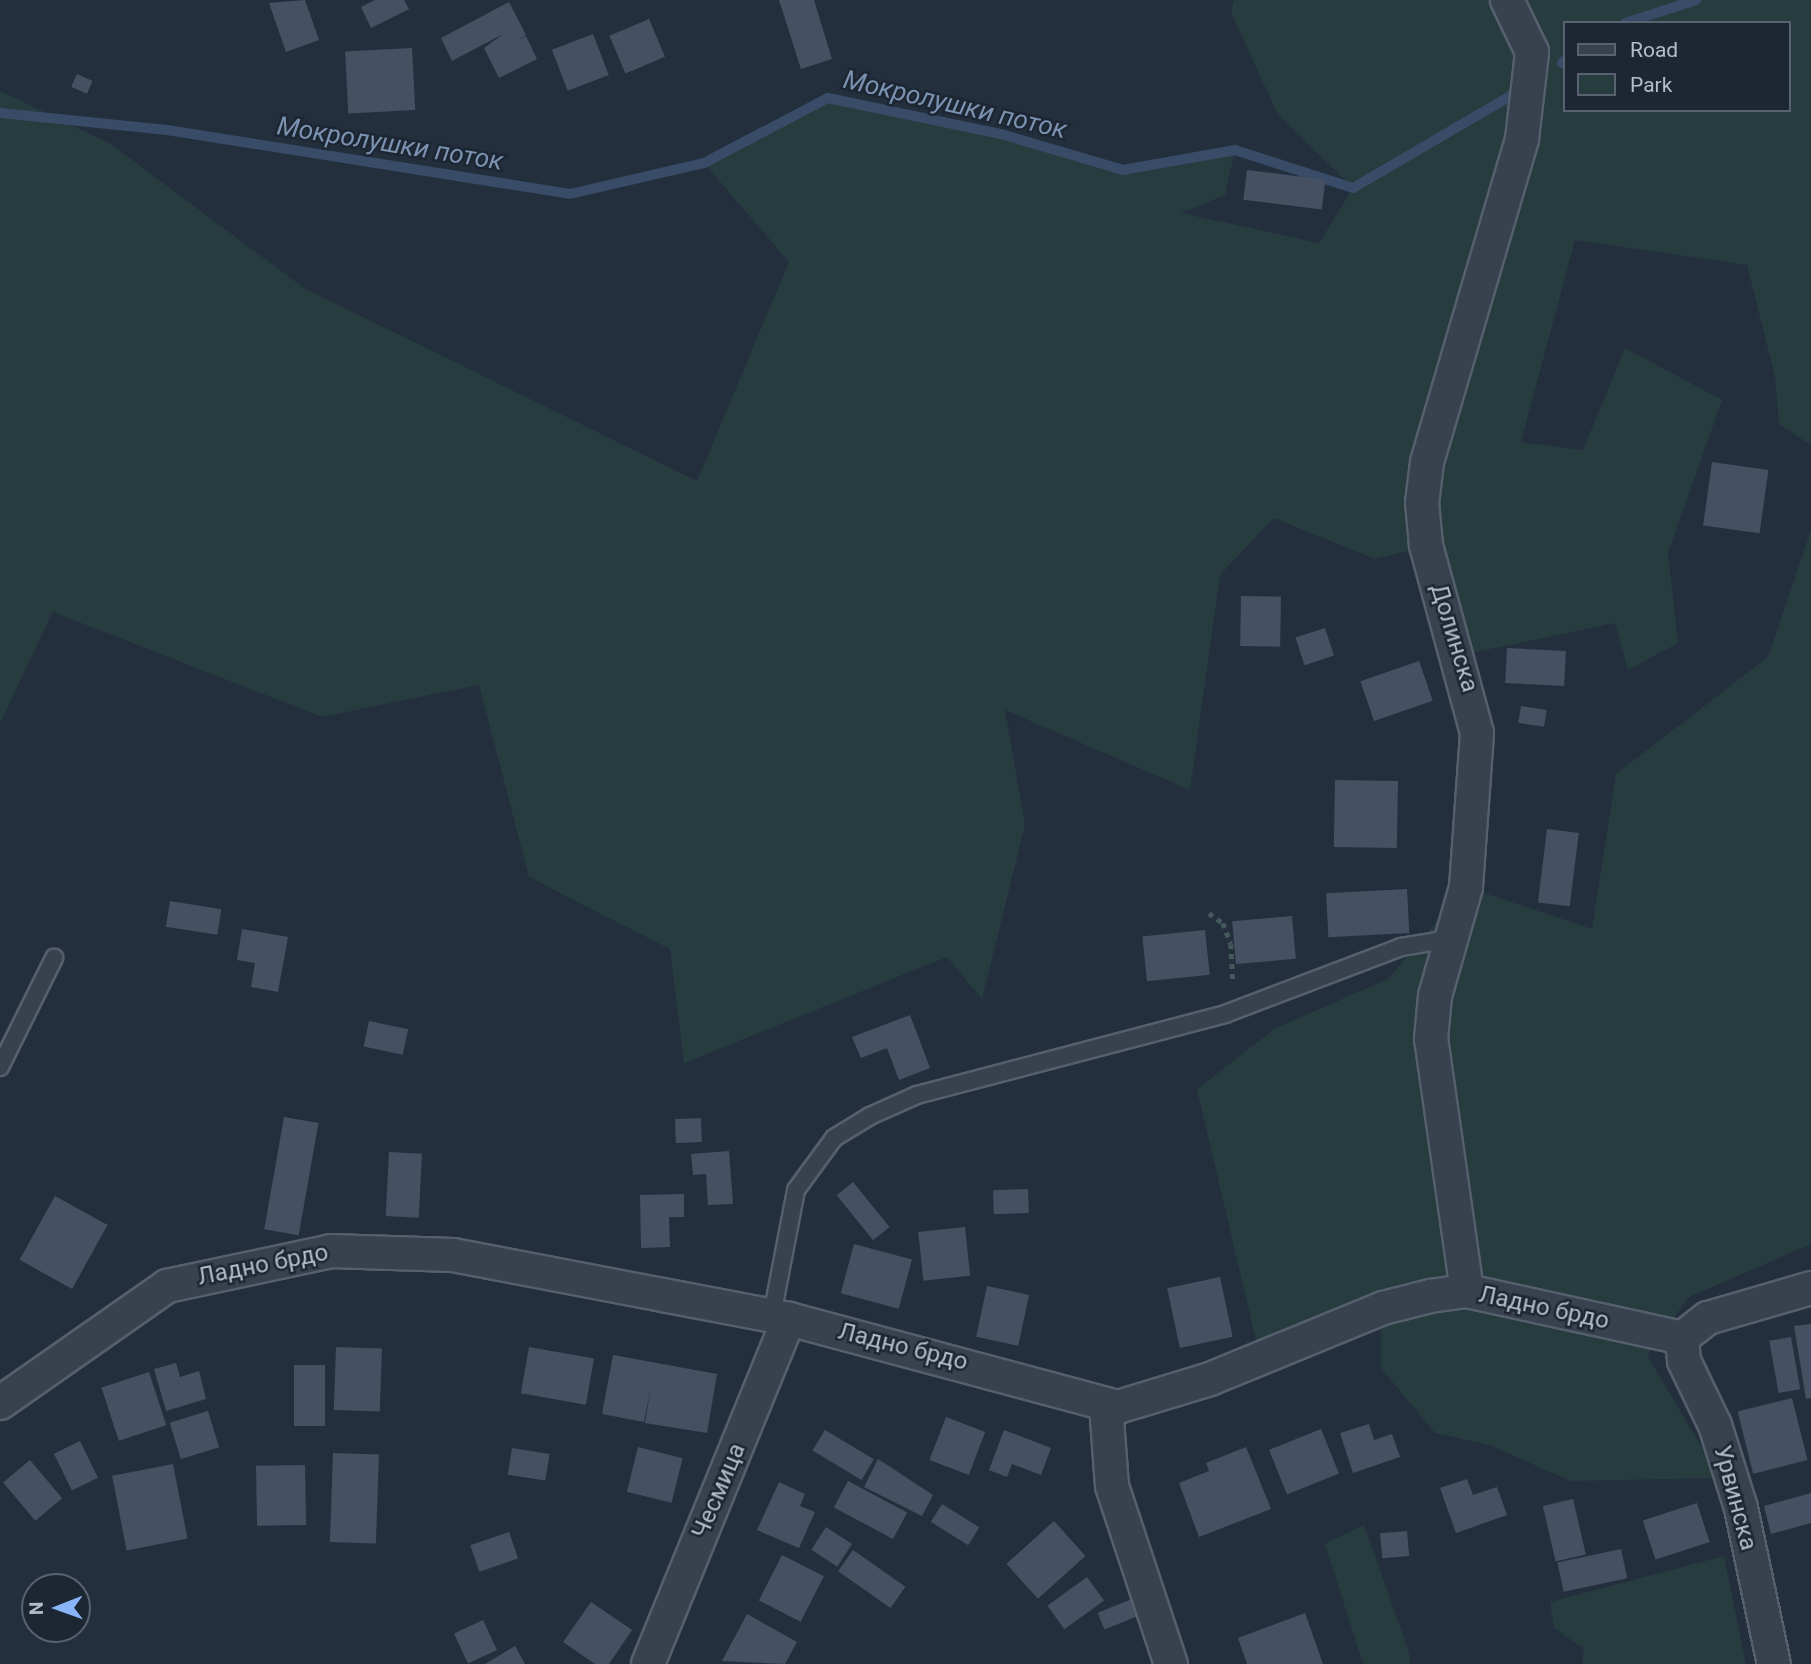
<!DOCTYPE html>
<meta charset="utf-8">
<style>
body{margin:0}
#map{position:relative;width:1811px;height:1664px;overflow:hidden;background:#242f3e;font-family:Roboto,sans-serif}
div>[style]{position:absolute}
.green>*{inset:0;background:#263c3f}
.stream>*{height:10px;margin:-5px;padding:0 5px;transform-origin:5px;border-radius:5px;background:#394c67}
.building>*{inset:0;background:#455162;transform-origin:0 0}
.path>*{height:4.5px;margin-top:-2.25px;transform-origin:0;background:repeating-linear-gradient(90deg,#44595c 0 5px,transparent 0 10px)}
.roads{filter:drop-shadow(2px 0 #565f6c) drop-shadow(-2px 0 #565f6c) drop-shadow(0 2px #565f6c) drop-shadow(0 -2px #565f6c)}
.lane>*{height:16px;margin:-8px;padding:0 8px;transform-origin:8px;border-radius:8px;background:#38414e}
.street>*{height:32px;margin:-16px;padding:0 16px;transform-origin:16px;border-radius:16px;background:#38414e}
span{translate:-50% -50%;white-space:nowrap;text-align:center;line-height:1.15;-webkit-text-stroke:5px #1d2633;paint-order:stroke}
.street-label{font-size:24px;color:#b4bcc9}
.water-label{font-size:26px;color:#7c92b1;font-style:italic}
.legend{position:absolute;left:1563px;top:21px;width:228px;height:91px;box-sizing:border-box;background:#1d2633;border:2px solid #59626f;margin:0;padding:9px 12px;list-style:none;font-size:21px;color:#b4bcc9}
.legend li{display:flex;align-items:center;gap:14px;height:35px}
.legend b{width:35px;border:2px solid #59626f}
.north{position:absolute;left:21px;top:1573px;width:70px;height:70px;box-sizing:border-box;background:#1d2633;border:2px solid #59626f;border-radius:50%;rotate:269deg;font-size:19px;font-weight:700;line-height:28px;text-align:center;color:#b4bcc9}
.north::after{content:'';display:block;margin:auto;width:24px;height:32px;background:#8ab4f8;clip-path:polygon(50% 0,100% 100%,50% 72%,0 100%)}
</style>
<div id="map">
<div class="green">
<i style="clip-path:polygon(evenodd,1234px 0,1811px 0,1811px 445px,1779px 424px,1775px 377px,1747px 265px,1575px 240px,1521px 442px,1583px 450px,1625px 348px,1722px 400px,1668px 553px,1678px 643px,1628px 670px,1615px 623px,1461px 655px,1426px 546px,1375px 559px,1274px 518px,1220px 575px,1190px 790px,1005px 710px,1025px 825px,982px 999px,947px 957px,684px 1063px,670px 949px,529px 877px,479px 685px,322px 717px,53px 612px,0 723px,0 91px,111px 144px,304px 288px,697px 481px,789px 262px,704px 163px,828px 98px,1033px 140px,1123px 170px,1235px 150px,1225px 195px,1181px 213px,1319px 243px,1353px 188px,1277px 113px,1231px 12px,1234px 0,1564px 23px,1788px 23px,1788px 110px,1564px 110px,1564px 23px)"></i>
<i style="clip-path:polygon(1811px 530px,1811px 1244px,1689px 1297px,1647px 1355px,1720px 1478px,1570px 1481px,1490px 1445px,1435px 1433px,1381px 1368px,1381px 1298px,1257px 1345px,1197px 1089px,1276px 1028px,1388px 979px,1466px 887px,1592px 929px,1616px 774px,1768px 657px)"></i>
<i style="clip-path:polygon(1364px 1525px,1409px 1652px,1410px 1664px,1363px 1664px,1325px 1544px)"></i>
<i style="clip-path:polygon(1724px 1556px,1746px 1664px,1582px 1664px,1584px 1649px,1554px 1628px,1550px 1602px)"></i>
</div>
<div class="stream">
<i style="left:1625px;top:23px;width:75px;rotate:-17.9deg"></i>
<i style="left:1562px;top:63px;width:3px;rotate:-45deg"></i>
<i style="left:0;top:113px;width:168px;rotate:5.8deg"></i>
<i style="left:167px;top:130px;width:408px;rotate:9deg"></i>
<i style="left:570px;top:194px;width:138px;rotate:-13deg"></i>
<i style="left:704px;top:163px;width:140px;rotate:-27.7deg"></i>
<i style="left:828px;top:98px;width:177px;rotate:11.8deg"></i>
<i style="left:1001px;top:134px;width:127px;rotate:16.4deg"></i>
<i style="left:1123px;top:170px;width:114px;rotate:-10.1deg"></i>
<i style="left:1235px;top:150px;width:124px;rotate:17.9deg"></i>
<i style="left:1353px;top:188px;width:184px;rotate:-30.3deg"></i>
</div>
<div class="building">
<i style="clip-path:polygon(305px 0,319px 40px,286px 52px,269px 3px)"></i>
<i style="clip-path:polygon(375px 0,404px 0,409px 9px,371px 28px,361px 7px)"></i>
<i style="clip-path:polygon(779px 0,814px 0,832px 59px,801px 69px)"></i>
<i style="clip-path:polygon(509px 2px,526px 35px,517px 40px,526px 36px,537px 59px,499px 78px,484px 48px,503px 34px,452px 61px,441px 38px)"></i>
<i style="left:649px;top:19px;width:41px;height:43px;rotate:67deg"></i>
<i style="left:593px;top:34px;width:44px;height:44px;rotate:69deg"></i>
<i style="left:412px;top:48px;width:62px;height:67px;rotate:87deg"></i>
<i style="left:77px;top:74px;width:17px;height:14px;rotate:24deg"></i>
<i style="left:1247px;top:170px;width:79px;height:30px;rotate:7deg"></i>
<i style="left:1712px;top:462px;width:57px;height:64px;rotate:8deg"></i>
<i style="left:1241px;top:596px;width:40px;height:50px;rotate:1deg"></i>
<i style="left:1325px;top:628px;width:29px;height:31px;rotate:72deg"></i>
<i style="left:1507px;top:648px;width:59px;height:35px;rotate:3deg"></i>
<i style="left:1419px;top:661px;width:42px;height:62px;rotate:71deg"></i>
<i style="left:1521px;top:706px;width:26px;height:17px;rotate:9deg"></i>
<i style="left:1335px;top:780px;width:63px;height:67px;rotate:1deg"></i>
<i style="left:1547px;top:829px;width:32px;height:74px;rotate:7deg"></i>
<i style="left:1407px;top:889px;width:44px;height:81px;rotate:87deg"></i>
<i style="left:170px;top:901px;width:52px;height:26px;rotate:9deg"></i>
<i style="left:1292px;top:916px;width:43px;height:60px;rotate:85deg"></i>
<i style="clip-path:polygon(242px 929px,288px 937px,278px 992px,251px 987px,255px 963px,237px 960px)"></i>
<i style="left:1205px;top:930px;width:45px;height:63px;rotate:84deg"></i>
<i style="clip-path:polygon(910px 1015px,930px 1068px,899px 1080px,887px 1048px,861px 1058px,852px 1037px)"></i>
<i style="left:369px;top:1021px;width:40px;height:26px;rotate:12deg"></i>
<i style="left:284px;top:1117px;width:35px;height:114px;rotate:10deg"></i>
<i style="left:701px;top:1118px;width:24px;height:26px;rotate:88deg"></i>
<i style="clip-path:polygon(729px 1151px,733px 1204px,708px 1205px,706px 1174px,693px 1175px,691px 1154px)"></i>
<i style="left:389px;top:1152px;width:33px;height:64px;rotate:3deg"></i>
<i style="left:853px;top:1182px;width:58px;height:21px;rotate:51deg"></i>
<i style="left:1028px;top:1189px;width:24px;height:35px;rotate:88deg"></i>
<i style="clip-path:polygon(684px 1194px,684px 1217px,669px 1217px,670px 1247px,641px 1248px,640px 1195px)"></i>
<i style="left:55px;top:1196px;width:60px;height:73px;rotate:29deg"></i>
<i style="left:965px;top:1227px;width:49px;height:47px;rotate:84deg"></i>
<i style="left:854px;top:1244px;width:60px;height:51px;rotate:15deg"></i>
<i style="left:1220px;top:1277px;width:61px;height:54px;rotate:78deg"></i>
<i style="left:987px;top:1286px;width:43px;height:52px;rotate:12deg"></i>
<i style="clip-path:polygon(1811px 1324px,1811px 1398px,1806px 1399px,1794px 1326px)"></i>
<i style="left:1791px;top:1337px;width:53px;height:22px;rotate:80deg"></i>
<i style="left:336px;top:1347px;width:46px;height:63px;rotate:2deg"></i>
<i style="left:529px;top:1347px;width:66px;height:47px;rotate:10deg"></i>
<i style="clip-path:polygon(613px 1355px,717px 1374px,707px 1433px,645px 1423px,651px 1386px,644px 1422px,602px 1414px)"></i>
<i style="clip-path:polygon(176px 1363px,180px 1377px,199px 1371px,206px 1399px,166px 1411px,154px 1369px)"></i>
<i style="left:294px;top:1365px;width:31px;height:61px"></i>
<i style="left:149px;top:1372px;width:56px;height:50px;rotate:72deg"></i>
<i style="left:1792px;top:1398px;width:64px;height:56px;rotate:76deg"></i>
<i style="left:208px;top:1411px;width:38px;height:40px;rotate:73deg"></i>
<i style="left:946px;top:1417px;width:42px;height:46px;rotate:21deg"></i>
<i style="clip-path:polygon(1369px 1424px,1374px 1440px,1392px 1434px,1400px 1457px,1353px 1473px,1340px 1433px)"></i>
<i style="left:1321px;top:1429px;width:48px;height:56px;rotate:68deg"></i>
<i style="left:825px;top:1430px;width:57px;height:24px;rotate:31deg"></i>
<i style="clip-path:polygon(1004px 1430px,1051px 1448px,1041px 1475px,1012px 1464px,1007px 1477px,989px 1470px)"></i>
<i style="left:80px;top:1441px;width:41px;height:29px;rotate:64deg"></i>
<i style="left:638px;top:1447px;width:46px;height:46px;rotate:14deg"></i>
<i style="clip-path:polygon(1246px 1447px,1271px 1509px,1199px 1537px,1179px 1483px,1209px 1471px,1206px 1463px)"></i>
<i style="left:512px;top:1448px;width:38px;height:27px;rotate:9deg"></i>
<i style="left:333px;top:1453px;width:46px;height:89px;rotate:2deg"></i>
<i style="clip-path:polygon(878px 1459px,933px 1495px,922px 1516px,864px 1487px)"></i>
<i style="left:30px;top:1460px;width:50px;height:35px;rotate:50deg"></i>
<i style="left:173px;top:1464px;width:76px;height:62px;rotate:79deg"></i>
<i style="left:305px;top:1465px;width:60px;height:49px;rotate:89deg"></i>
<i style="clip-path:polygon(1467px 1479px,1473px 1495px,1497px 1487px,1507px 1515px,1456px 1533px,1440px 1488px)"></i>
<i style="left:848px;top:1481px;width:67px;height:30px;rotate:28deg"></i>
<i style="clip-path:polygon(779px 1482px,805px 1494px,800px 1506px,815px 1512px,799px 1548px,757px 1530px)"></i>
<i style="clip-path:polygon(1811px 1493px,1811px 1523px,1771px 1534px,1764px 1506px)"></i>
<i style="left:1573px;top:1499px;width:57px;height:31px;rotate:77deg"></i>
<i style="left:1697px;top:1503px;width:41px;height:57px;rotate:72deg"></i>
<i style="left:942px;top:1504px;width:44px;height:21px;rotate:32deg"></i>
<i style="left:1054px;top:1521px;width:47px;height:64px;rotate:48deg"></i>
<i style="left:826px;top:1527px;width:31px;height:27px;rotate:33deg"></i>
<i style="left:1407px;top:1531px;width:25px;height:27px;rotate:85deg"></i>
<i style="left:509px;top:1532px;width:28px;height:41px;rotate:71deg"></i>
<i style="left:1621px;top:1549px;width:30px;height:65px;rotate:78deg"></i>
<i style="left:853px;top:1550px;width:64px;height:26px;rotate:35deg"></i>
<i style="left:782px;top:1555px;width:47px;height:51px;rotate:27deg"></i>
<i style="left:1087px;top:1577px;width:29px;height:49px;rotate:54deg"></i>
<i style="left:1132px;top:1599px;width:18px;height:37px;rotate:68deg"></i>
<i style="clip-path:polygon(591px 1602px,632px 1630px,609px 1664px,595px 1664px,563px 1642px)"></i>
<i style="clip-path:polygon(1305px 1613px,1323px 1664px,1247px 1664px,1238px 1638px)"></i>
<i style="clip-path:polygon(747px 1614px,797px 1642px,785px 1664px,722px 1661px)"></i>
<i style="left:483px;top:1620px;width:33px;height:32px;rotate:65deg"></i>
<i style="clip-path:polygon(515px 1646px,525px 1664px,485px 1664px)"></i>
</div>
<div class="path">
<i style="left:1209px;top:913px;width:17px;rotate:36deg"></i>
<i style="left:1223px;top:923px;width:22px;rotate:69deg"></i>
<i style="left:1231px;top:944px;width:39px;rotate:87deg"></i>
</div>
<div class="roads">
<div class="lane">
<i style="left:0;top:1067px;width:122px;rotate:-63.6deg"></i>
<i style="left:772px;top:1315px;width:127px;rotate:-79.1deg"></i>
<i style="left:796px;top:1190px;width:64px;rotate:-53.8deg"></i>
<i style="left:834px;top:1138px;width:42px;rotate:-31.4deg"></i>
<i style="left:870px;top:1116px;width:51px;rotate:-24.1deg"></i>
<i style="left:917px;top:1095px;width:318px;rotate:-14.7deg"></i>
<i style="left:1225px;top:1014px;width:188px;rotate:-20.8deg"></i>
<i style="left:1401px;top:947px;width:50px;rotate:-9.3deg"></i>
</div>
<div class="street">
<i style="left:1467px;top:1291px;width:255px;rotate:-98.1deg"></i>
<i style="left:1431px;top:1039px;width:43px;rotate:-84.7deg"></i>
<i style="left:1435px;top:996px;width:113px;rotate:-74.1deg"></i>
<i style="left:1466px;top:887px;width:154px;rotate:-85.9deg"></i>
<i style="left:1477px;top:733px;width:195px;rotate:-105.2deg"></i>
<i style="left:1426px;top:545px;width:42px;rotate:-95.4deg"></i>
<i style="left:1422px;top:503px;width:41px;rotate:-83deg"></i>
<i style="left:1427px;top:462px;width:337px;rotate:-73.6deg"></i>
<i style="left:1522px;top:139px;width:88px;rotate:-83.4deg"></i>
<i style="left:1532px;top:52px;width:58px;rotate:-115.7deg"></i>
<i style="left:1682px;top:1338px;width:23px;rotate:85deg"></i>
<i style="left:1684px;top:1361px;width:71px;rotate:64.2deg"></i>
<i style="left:1715px;top:1425px;width:87px;rotate:72.6deg"></i>
<i style="left:1741px;top:1508px;width:159px;rotate:78.1deg"></i>
<i style="left:0;top:1403px;width:204px;rotate:-35deg"></i>
<i style="left:167px;top:1286px;width:168px;rotate:-12deg"></i>
<i style="left:331px;top:1251px;width:122px;rotate:1.9deg"></i>
<i style="left:453px;top:1255px;width:342px;rotate:10.8deg"></i>
<i style="left:789px;top:1319px;width:341px;rotate:15deg"></i>
<i style="left:1118px;top:1407px;width:96px;rotate:-16.9deg"></i>
<i style="left:1210px;top:1379px;width:187px;rotate:-22.3deg"></i>
<i style="left:1383px;top:1308px;width:49px;rotate:-14.3deg"></i>
<i style="left:1430px;top:1296px;width:37px;rotate:-8deg"></i>
<i style="left:1467px;top:1291px;width:220px;rotate:12.3deg"></i>
<i style="left:1682px;top:1338px;width:33px;rotate:-38deg"></i>
<i style="left:1708px;top:1318px;width:107px;rotate:-16.2deg"></i>
<i style="left:1106px;top:1406px;width:80px;rotate:85.7deg"></i>
<i style="left:1112px;top:1486px;width:188px;rotate:71.7deg"></i>
<i style="left:648px;top:1664px;width:373px;rotate:-67.8deg"></i>
</div>
</div>
<div class="street-label">
<span style="left:1454px;top:638px;rotate:73deg">Долинска</span>
<span style="left:263px;top:1265px;rotate:-11deg">Ладно брдо</span>
<span style="left:1544px;top:1308px;rotate:12deg">Ладно брдо</span>
<span style="left:903px;top:1347px;rotate:14deg">Ладно брдо</span>
<span style="left:719px;top:1491px;rotate:-67deg">Чесмица</span>
<span style="left:1735px;top:1498px;rotate:75deg">Урвинска</span>
</div>
<div class="water-label">
<span style="left:955px;top:105px;rotate:13deg">Мокролушки поток</span>
<span style="left:390px;top:144px;rotate:9deg">Мокролушки поток</span>
</div>
<ul class="legend">
<li><b style="height:9px;background:#38414e"></b>Road</li>
<li><b style="height:19px;background:#263c3f"></b>Park</li>
</ul>
<div class="north">N</div>
</div>
